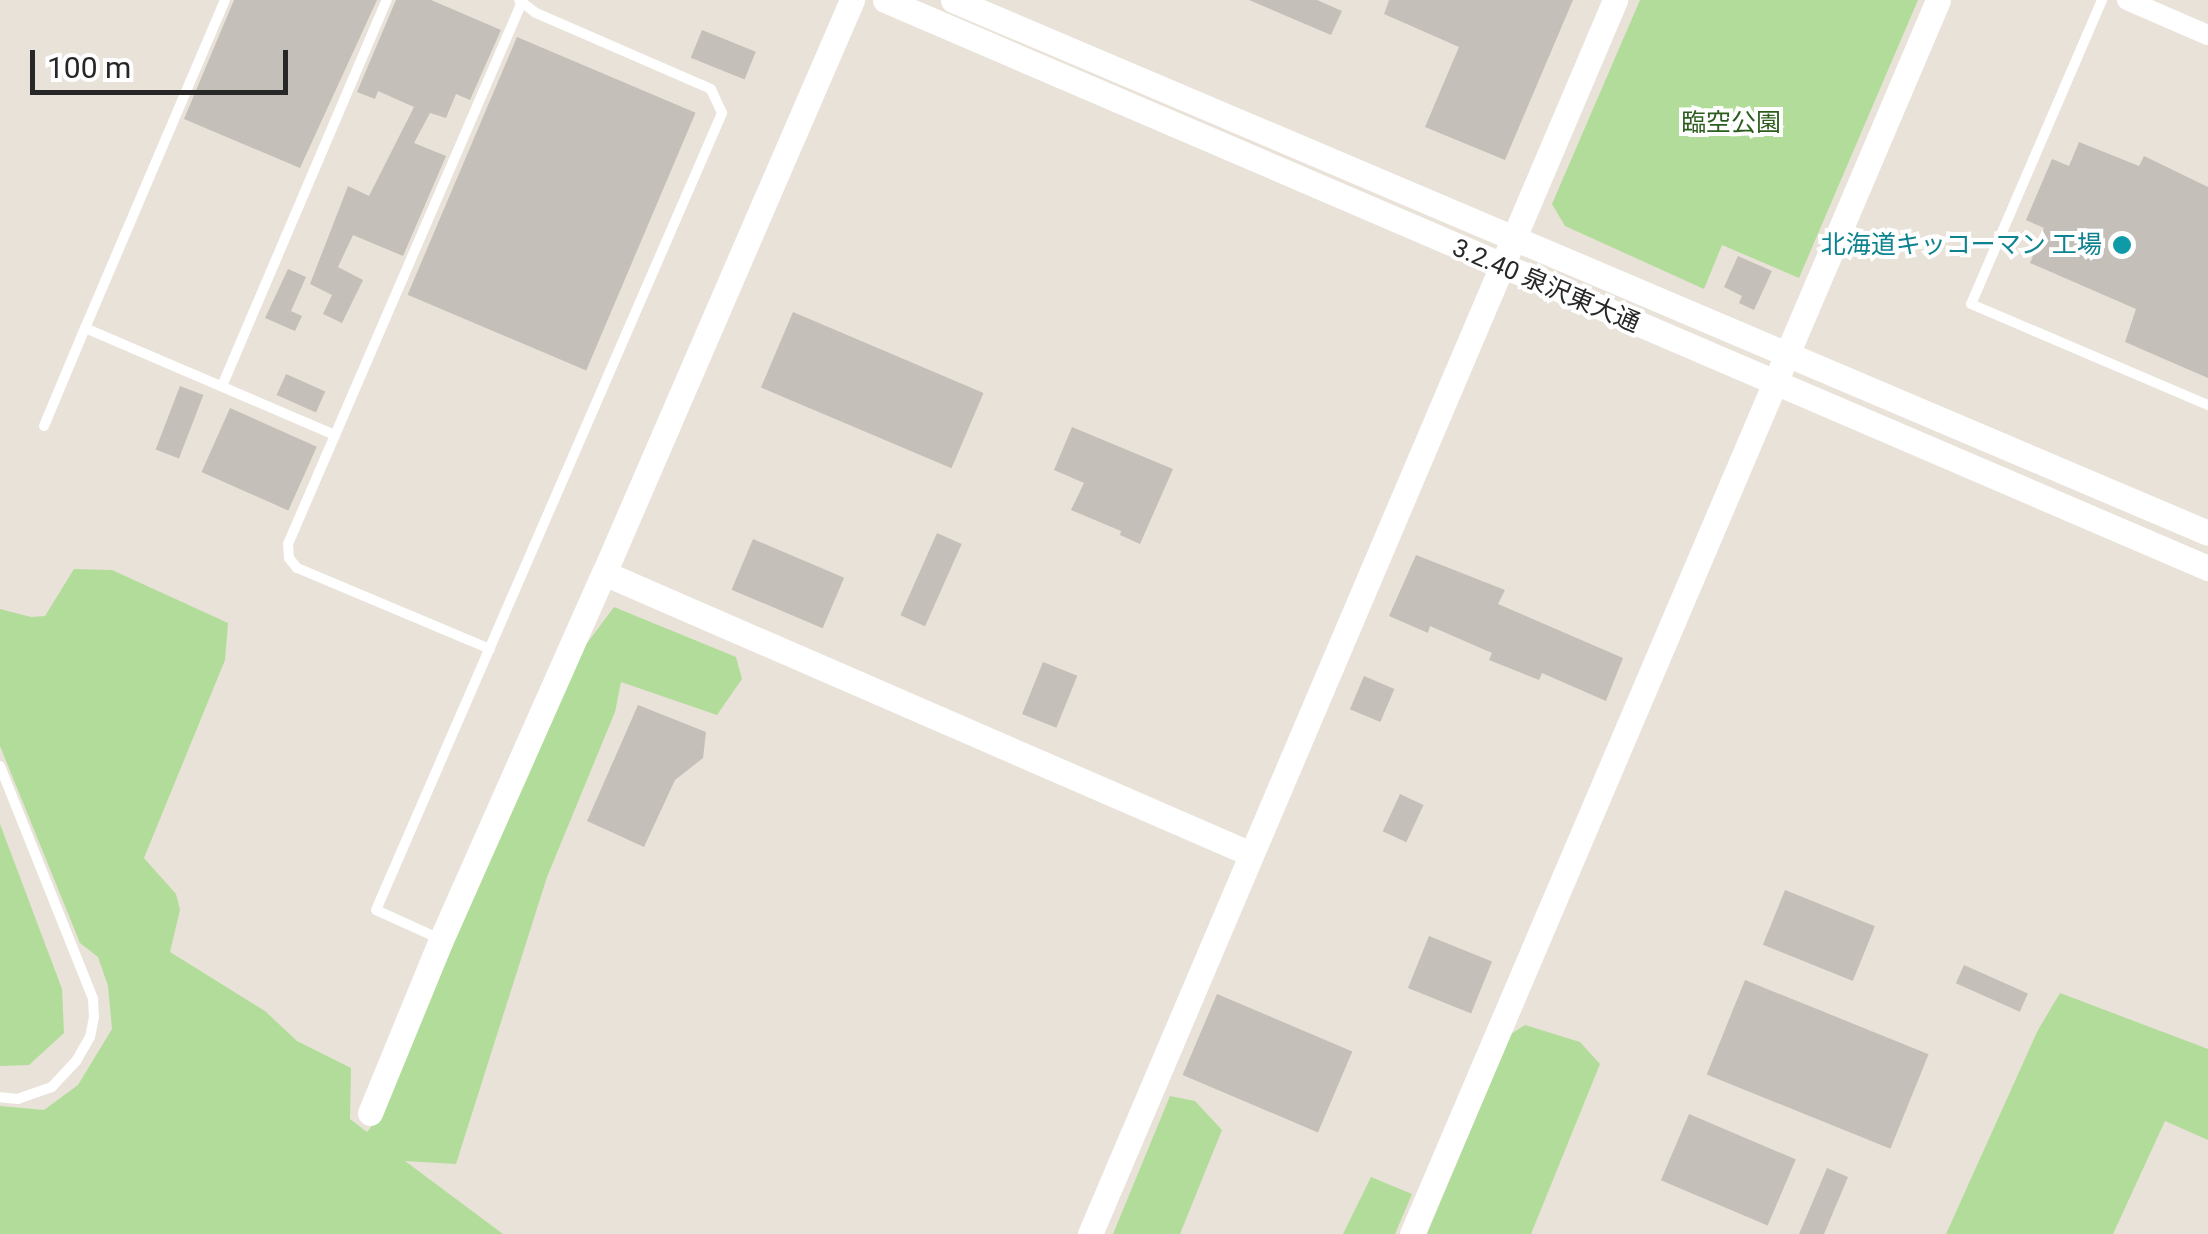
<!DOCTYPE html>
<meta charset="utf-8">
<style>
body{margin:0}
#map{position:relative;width:2208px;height:1234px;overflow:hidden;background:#e9e2d9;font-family:Roboto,"Noto Sans JP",sans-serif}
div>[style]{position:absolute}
.green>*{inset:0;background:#b2dc99}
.building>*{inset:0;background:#c4bfb9;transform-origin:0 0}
.service>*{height:10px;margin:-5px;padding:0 5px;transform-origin:5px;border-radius:5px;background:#fff}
.minor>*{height:20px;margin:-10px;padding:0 10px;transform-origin:10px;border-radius:10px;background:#fff}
.tertiary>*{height:25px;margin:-12.5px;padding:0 12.5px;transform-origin:12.5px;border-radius:12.5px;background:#fff}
.dots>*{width:28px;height:28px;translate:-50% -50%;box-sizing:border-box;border:5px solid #fff;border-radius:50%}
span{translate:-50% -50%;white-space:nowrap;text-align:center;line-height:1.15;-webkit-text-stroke:8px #fff;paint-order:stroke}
.park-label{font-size:25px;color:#2d5d1e}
.culture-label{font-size:25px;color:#0d838f}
.right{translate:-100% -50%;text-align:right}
.street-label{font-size:25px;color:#272727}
.scale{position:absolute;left:30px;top:50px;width:258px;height:45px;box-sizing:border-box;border:5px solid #272727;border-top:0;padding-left:12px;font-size:30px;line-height:35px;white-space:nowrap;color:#272727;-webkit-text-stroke:8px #fff;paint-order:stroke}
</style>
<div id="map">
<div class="green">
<i style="clip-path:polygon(1640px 0,1918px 0,1799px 278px,1722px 245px,1704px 289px,1565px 226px,1552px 204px)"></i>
<i style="clip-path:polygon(74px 569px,112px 570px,228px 623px,225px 660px,144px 858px,176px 894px,180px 910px,170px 952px,265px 1011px,297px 1041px,351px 1068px,350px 1119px,367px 1132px,384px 1110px,432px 986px,576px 658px,614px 607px,736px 657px,742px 679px,717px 715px,621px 682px,615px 712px,547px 877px,456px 1164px,405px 1161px,503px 1234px,0 1234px,0 1106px,44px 1110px,78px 1085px,112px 1029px,108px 986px,98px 957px,80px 943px,0 746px,0 609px,31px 617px,45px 616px)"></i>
<i style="clip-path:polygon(0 824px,62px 989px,64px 1033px,29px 1065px,0 1066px)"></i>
<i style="clip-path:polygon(2060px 993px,2208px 1049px,2208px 1140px,2165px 1121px,2113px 1234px,1946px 1234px,2038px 1030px)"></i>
<i style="clip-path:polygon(1525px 1025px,1580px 1042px,1600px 1064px,1531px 1234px,1427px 1234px,1511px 1034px)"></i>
<i style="clip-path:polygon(1170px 1096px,1195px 1101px,1222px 1130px,1180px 1234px,1113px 1234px)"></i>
<i style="clip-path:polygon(1371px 1177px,1412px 1194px,1395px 1234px,1343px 1234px)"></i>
</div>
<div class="building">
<i style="clip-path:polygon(234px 0,377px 0,300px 168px,184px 119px)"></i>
<i style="clip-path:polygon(396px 0,431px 0,501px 30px,470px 100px,456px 94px,446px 118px,430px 113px,414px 143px,446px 156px,403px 256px,353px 235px,338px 267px,363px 280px,342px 323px,323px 314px,332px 295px,310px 284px,348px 186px,369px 196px,414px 107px,378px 91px,375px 99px,357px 92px)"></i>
<i style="clip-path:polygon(1249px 0,1317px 0,1342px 11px,1331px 35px)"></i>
<i style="clip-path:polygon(1389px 0,1573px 0,1505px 160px,1425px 127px,1459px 47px,1384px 14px)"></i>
<i style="left:702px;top:30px;width:58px;height:30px;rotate:22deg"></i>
<i style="left:517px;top:37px;width:194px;height:280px;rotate:23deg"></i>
<i style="clip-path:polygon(2079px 142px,2139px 166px,2144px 156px,2208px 187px,2208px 378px,2125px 342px,2136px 309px,2030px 263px,2044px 228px,2026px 220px,2052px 159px,2069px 166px)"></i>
<i style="clip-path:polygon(1738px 256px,1772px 271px,1754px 310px,1739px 303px,1742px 296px,1724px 287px)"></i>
<i style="clip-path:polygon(288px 269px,306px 277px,291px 311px,302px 316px,295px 331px,265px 318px)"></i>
<i style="left:793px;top:312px;width:207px;height:82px;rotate:23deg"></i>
<i style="left:286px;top:374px;width:43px;height:23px;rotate:24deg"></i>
<i style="left:180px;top:386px;width:25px;height:68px;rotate:21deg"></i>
<i style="left:230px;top:408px;width:95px;height:70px;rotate:24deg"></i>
<i style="clip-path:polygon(1072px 427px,1173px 469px,1140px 544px,1120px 535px,1121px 531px,1071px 510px,1084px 483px,1054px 470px)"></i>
<i style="left:937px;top:533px;width:27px;height:90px;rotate:24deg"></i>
<i style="left:753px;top:539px;width:99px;height:55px;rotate:23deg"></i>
<i style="clip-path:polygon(1416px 555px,1505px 590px,1498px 604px,1623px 658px,1606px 701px,1542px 673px,1539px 680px,1489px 660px,1492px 653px,1430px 626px,1428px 633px,1389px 616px)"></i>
<i style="left:1043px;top:662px;width:37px;height:56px;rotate:22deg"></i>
<i style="left:1364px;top:676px;width:33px;height:36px;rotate:23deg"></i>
<i style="clip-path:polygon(638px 705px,706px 732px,703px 758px,675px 780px,644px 847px,587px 821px)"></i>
<i style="left:1400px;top:794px;width:26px;height:41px;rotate:25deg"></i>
<i style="left:1785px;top:890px;width:97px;height:59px;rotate:22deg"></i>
<i style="left:1429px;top:936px;width:68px;height:56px;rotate:22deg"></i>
<i style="left:1964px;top:965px;width:70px;height:20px;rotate:24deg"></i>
<i style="left:1745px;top:980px;width:198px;height:102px;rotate:22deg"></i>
<i style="left:1217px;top:994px;width:147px;height:88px;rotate:23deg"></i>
<i style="left:1689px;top:1114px;width:116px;height:72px;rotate:23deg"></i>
<i style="clip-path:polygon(1827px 1168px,1848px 1177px,1824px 1234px,1799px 1234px)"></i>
</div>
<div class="service">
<i style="left:225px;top:0;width:357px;rotate:113.1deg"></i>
<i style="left:85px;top:328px;width:272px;rotate:23.2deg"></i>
<i style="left:2102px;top:0;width:331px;rotate:113.3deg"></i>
<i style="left:1971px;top:304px;width:258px;rotate:23.1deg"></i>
<i style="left:222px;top:386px;width:420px;rotate:-66.9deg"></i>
<i style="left:44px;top:426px;width:106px;rotate:-67.3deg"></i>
<i style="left:490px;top:649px;width:209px;rotate:-157.2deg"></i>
<i style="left:297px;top:568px;width:13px;rotate:-129deg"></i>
<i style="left:289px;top:558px;width:14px;rotate:-94deg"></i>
<i style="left:288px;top:544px;width:590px;rotate:-66.65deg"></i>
<i style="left:0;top:766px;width:251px;rotate:68.2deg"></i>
<i style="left:93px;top:999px;width:18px;rotate:87deg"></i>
<i style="left:94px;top:1017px;width:20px;rotate:101deg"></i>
<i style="left:90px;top:1037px;width:28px;rotate:120deg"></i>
<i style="left:76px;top:1061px;width:35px;rotate:133deg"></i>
<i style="left:52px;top:1087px;width:36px;rotate:161deg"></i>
<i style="left:18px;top:1099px;width:18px;rotate:-174deg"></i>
<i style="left:440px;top:939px;width:70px;rotate:-155.6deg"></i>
<i style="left:376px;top:910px;width:869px;rotate:-66.53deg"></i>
<i style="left:722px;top:113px;width:26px;rotate:-115deg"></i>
<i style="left:711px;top:89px;width:191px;rotate:-156.5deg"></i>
<i style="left:536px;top:13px;width:21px;rotate:-143deg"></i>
</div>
<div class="minor">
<i style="left:2127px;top:0;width:88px;rotate:23.4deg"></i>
</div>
<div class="tertiary">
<i style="left:852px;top:0;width:624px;rotate:113.4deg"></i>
<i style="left:604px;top:573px;width:705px;rotate:23.48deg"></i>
<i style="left:885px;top:0;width:1440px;rotate:23.24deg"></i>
<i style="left:953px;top:0;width:1363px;rotate:23.01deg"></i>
<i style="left:370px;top:1113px;width:187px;rotate:-67.7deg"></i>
<i style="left:441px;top:940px;width:402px;rotate:-66.1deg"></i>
<i style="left:1090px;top:1234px;width:1341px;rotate:-66.95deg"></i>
<i style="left:1412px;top:1234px;width:1341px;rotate:-66.91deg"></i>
</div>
<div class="dots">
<i style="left:2122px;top:245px;background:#0f9aa8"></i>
</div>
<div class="park-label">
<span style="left:1731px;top:123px">臨空公園</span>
</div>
<div class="culture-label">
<span class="right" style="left:2102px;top:245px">北海道キッコーマン 工場</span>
</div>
<div class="street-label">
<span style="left:1546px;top:286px;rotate:23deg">3.2.40 泉沢東大通</span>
</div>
<div class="scale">100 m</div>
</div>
